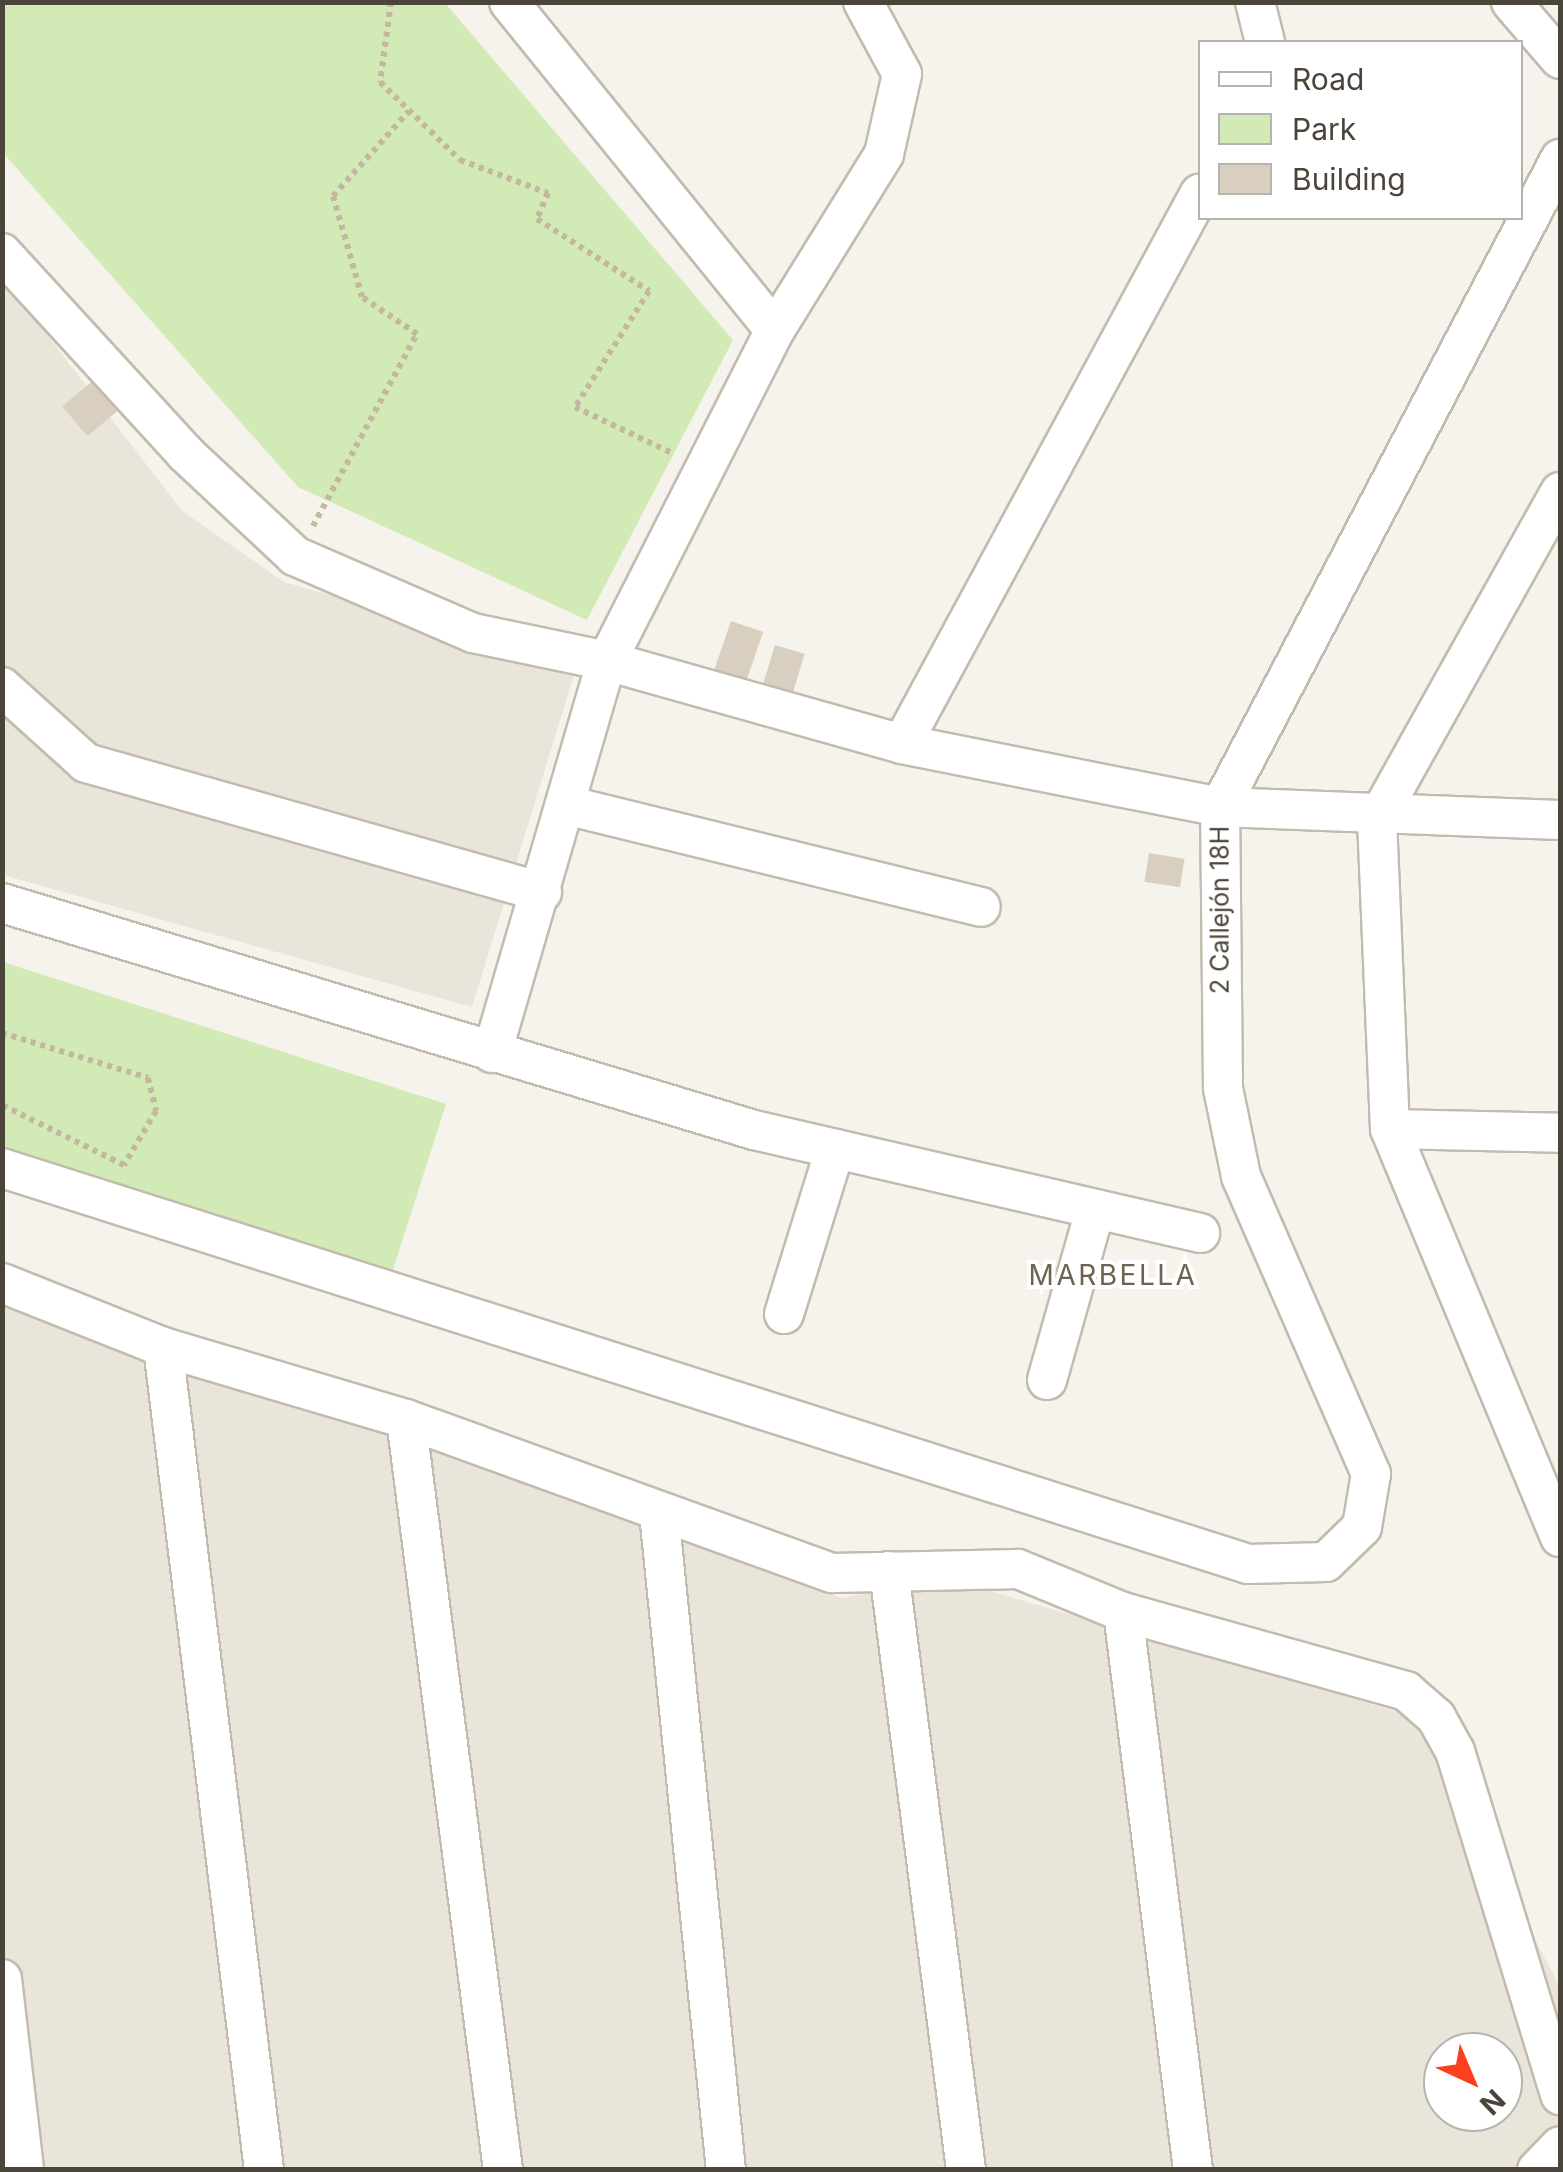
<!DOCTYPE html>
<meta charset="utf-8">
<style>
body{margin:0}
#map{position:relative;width:1563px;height:2172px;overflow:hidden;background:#f6f3ec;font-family:Inter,sans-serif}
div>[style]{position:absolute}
.residential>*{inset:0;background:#eae5da}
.green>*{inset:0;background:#d2eab5}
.building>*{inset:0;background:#d8cfc1;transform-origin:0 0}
.path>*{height:6px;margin-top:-3px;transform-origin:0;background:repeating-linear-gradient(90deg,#c4b79f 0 5px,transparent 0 10px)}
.roads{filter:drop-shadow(2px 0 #c2bbae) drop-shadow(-2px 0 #c2bbae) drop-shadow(0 2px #c2bbae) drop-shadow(0 -2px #c2bbae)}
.street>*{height:38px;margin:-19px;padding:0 19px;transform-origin:19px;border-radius:19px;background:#fff}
span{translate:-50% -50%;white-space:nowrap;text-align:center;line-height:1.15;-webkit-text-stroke:8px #fff;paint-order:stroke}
.street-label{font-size:25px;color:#4b4439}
.neighbourhood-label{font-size:28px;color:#6e6250;letter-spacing:2.5px}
.frame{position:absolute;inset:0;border:5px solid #4b4439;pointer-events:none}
.legend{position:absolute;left:1198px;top:40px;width:325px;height:180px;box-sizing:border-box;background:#fff;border:2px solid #b7b4b0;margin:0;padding:12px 18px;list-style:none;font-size:30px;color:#4b4439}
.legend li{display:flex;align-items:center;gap:20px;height:50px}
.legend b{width:50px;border:2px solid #b7b4b0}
.north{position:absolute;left:1423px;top:2032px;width:100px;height:100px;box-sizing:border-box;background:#fff;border:2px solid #b7b4b0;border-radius:50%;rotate:136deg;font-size:28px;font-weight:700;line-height:40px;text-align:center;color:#4b4439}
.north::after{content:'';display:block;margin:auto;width:35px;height:45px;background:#fc3f1d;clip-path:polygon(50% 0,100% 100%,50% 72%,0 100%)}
</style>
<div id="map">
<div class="residential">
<i style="clip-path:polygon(2px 276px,182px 511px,284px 582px,577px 665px,472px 1007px,3px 875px)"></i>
<i style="clip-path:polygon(evenodd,2px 1286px,841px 1598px,950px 1579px,1418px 1718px,1560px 1987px,1560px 2169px,3px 2169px,2px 1286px,1443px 2052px,1503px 2052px,1503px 2112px,1443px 2112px,1443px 2052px)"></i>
</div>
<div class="green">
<i style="clip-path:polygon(2px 3px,445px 3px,733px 340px,587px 620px,298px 487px,3px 153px)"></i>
<i style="clip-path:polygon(3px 962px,446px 1104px,390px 1279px,3px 1150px)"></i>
</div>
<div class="building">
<i style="left:96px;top:378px;width:39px;height:44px;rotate:50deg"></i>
<i style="left:731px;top:621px;width:34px;height:55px;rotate:19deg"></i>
<i style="left:775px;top:645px;width:31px;height:43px;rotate:17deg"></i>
<i style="left:1149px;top:853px;width:36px;height:29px;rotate:9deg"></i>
</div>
<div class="path">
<i style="left:391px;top:2px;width:81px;rotate:97.8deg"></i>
<i style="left:380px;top:82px;width:112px;rotate:44.3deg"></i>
<i style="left:460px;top:160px;width:94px;rotate:20.6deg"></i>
<i style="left:548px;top:193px;width:28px;rotate:113deg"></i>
<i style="left:537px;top:219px;width:133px;rotate:32.7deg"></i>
<i style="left:649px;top:291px;width:138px;rotate:122.5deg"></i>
<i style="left:575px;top:407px;width:107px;rotate:25.4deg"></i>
<i style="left:313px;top:526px;width:218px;rotate:-61.6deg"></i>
<i style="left:417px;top:334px;width:66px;rotate:-146.1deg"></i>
<i style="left:362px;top:297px;width:105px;rotate:-106deg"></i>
<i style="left:333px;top:196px;width:114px;rotate:-48.2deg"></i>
<i style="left:2px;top:1033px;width:153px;rotate:17.1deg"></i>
<i style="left:148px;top:1078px;width:34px;rotate:76deg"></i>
<i style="left:156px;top:1111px;width:63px;rotate:120.7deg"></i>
<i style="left:124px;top:1165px;width:136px;rotate:-153.8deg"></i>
</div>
<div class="roads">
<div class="street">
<i style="left:509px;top:2px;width:422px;rotate:51deg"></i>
<i style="left:1255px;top:2px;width:41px;rotate:76deg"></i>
<i style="left:1511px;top:2px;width:75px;rotate:49.3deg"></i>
<i style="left:2px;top:253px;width:271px;rotate:47.5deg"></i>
<i style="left:185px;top:453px;width:151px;rotate:43.1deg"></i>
<i style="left:295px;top:556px;width:194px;rotate:23.4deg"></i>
<i style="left:473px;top:633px;width:137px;rotate:11.8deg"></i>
<i style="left:607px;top:661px;width:306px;rotate:15.7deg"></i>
<i style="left:902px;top:744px;width:324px;rotate:11.2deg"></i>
<i style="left:1220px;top:807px;width:340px;rotate:2.2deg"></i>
<i style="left:1560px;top:492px;width:375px;rotate:119.2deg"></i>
<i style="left:1377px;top:819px;width:310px;rotate:87.6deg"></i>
<i style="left:1390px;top:1129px;width:442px;rotate:67.4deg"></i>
<i style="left:2px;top:687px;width:113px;rotate:42.1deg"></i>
<i style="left:86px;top:763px;width:474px;rotate:15.8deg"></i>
<i style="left:902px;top:744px;width:626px;rotate:-61.59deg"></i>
<i style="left:566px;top:805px;width:427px;rotate:13.8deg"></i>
<i style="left:2px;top:903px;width:786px;rotate:16.8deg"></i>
<i style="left:754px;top:1130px;width:458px;rotate:13deg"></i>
<i style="left:492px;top:1053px;width:409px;rotate:-73.7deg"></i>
<i style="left:607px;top:661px;width:371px;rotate:-63.1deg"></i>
<i style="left:775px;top:330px;width:207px;rotate:-58.2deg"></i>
<i style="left:884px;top:154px;width:82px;rotate:-77.3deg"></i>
<i style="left:902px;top:74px;width:82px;rotate:-118.4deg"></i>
<i style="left:1390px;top:1129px;width:170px;rotate:1.3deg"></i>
<i style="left:2px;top:1168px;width:1307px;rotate:17.63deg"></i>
<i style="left:1248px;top:1564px;width:78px;rotate:-1.5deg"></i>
<i style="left:1326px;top:1562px;width:50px;rotate:-44.2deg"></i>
<i style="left:1362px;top:1527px;width:54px;rotate:-80.4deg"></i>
<i style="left:1371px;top:1474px;width:325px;rotate:-113.6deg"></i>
<i style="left:1241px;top:1176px;width:90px;rotate:-101.6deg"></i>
<i style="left:1223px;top:1088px;width:281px;rotate:-90.6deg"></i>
<i style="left:1220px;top:807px;width:732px;rotate:-62.31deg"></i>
<i style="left:2px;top:1283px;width:173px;rotate:21.7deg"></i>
<i style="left:163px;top:1347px;width:253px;rotate:16.5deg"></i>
<i style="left:406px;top:1419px;width:453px;rotate:19.9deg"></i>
<i style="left:832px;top:1573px;width:186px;rotate:-1.2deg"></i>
<i style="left:1018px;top:1569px;width:113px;rotate:22.3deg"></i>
<i style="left:1123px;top:1612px;width:294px;rotate:15.6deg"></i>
<i style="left:1406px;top:1691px;width:40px;rotate:41deg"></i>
<i style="left:1436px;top:1717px;width:39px;rotate:61deg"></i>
<i style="left:1455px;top:1751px;width:360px;rotate:73deg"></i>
<i style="left:784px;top:1314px;width:173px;rotate:-72.8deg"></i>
<i style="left:163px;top:1347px;width:829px;rotate:83deg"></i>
<i style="left:1047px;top:1380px;width:177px;rotate:-74.2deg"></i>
<i style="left:406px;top:1419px;width:757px;rotate:82.64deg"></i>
<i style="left:659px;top:1513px;width:660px;rotate:84.18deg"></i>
<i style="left:889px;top:1571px;width:604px;rotate:82.67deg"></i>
<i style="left:1123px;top:1612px;width:562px;rotate:82.85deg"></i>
<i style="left:2px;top:1979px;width:192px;rotate:83.4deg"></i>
<i style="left:1537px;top:2170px;width:33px;rotate:-46deg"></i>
</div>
</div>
<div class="street-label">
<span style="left:1220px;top:910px;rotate:-90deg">2 Callejón 18H</span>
</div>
<div class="neighbourhood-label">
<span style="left:1113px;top:1275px">MARBELLA</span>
</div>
<div class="frame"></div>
<ul class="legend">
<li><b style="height:12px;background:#fff"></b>Road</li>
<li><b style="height:28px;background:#d2eab5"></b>Park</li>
<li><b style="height:28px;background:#d8cfc1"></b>Building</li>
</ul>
<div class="north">N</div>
</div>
